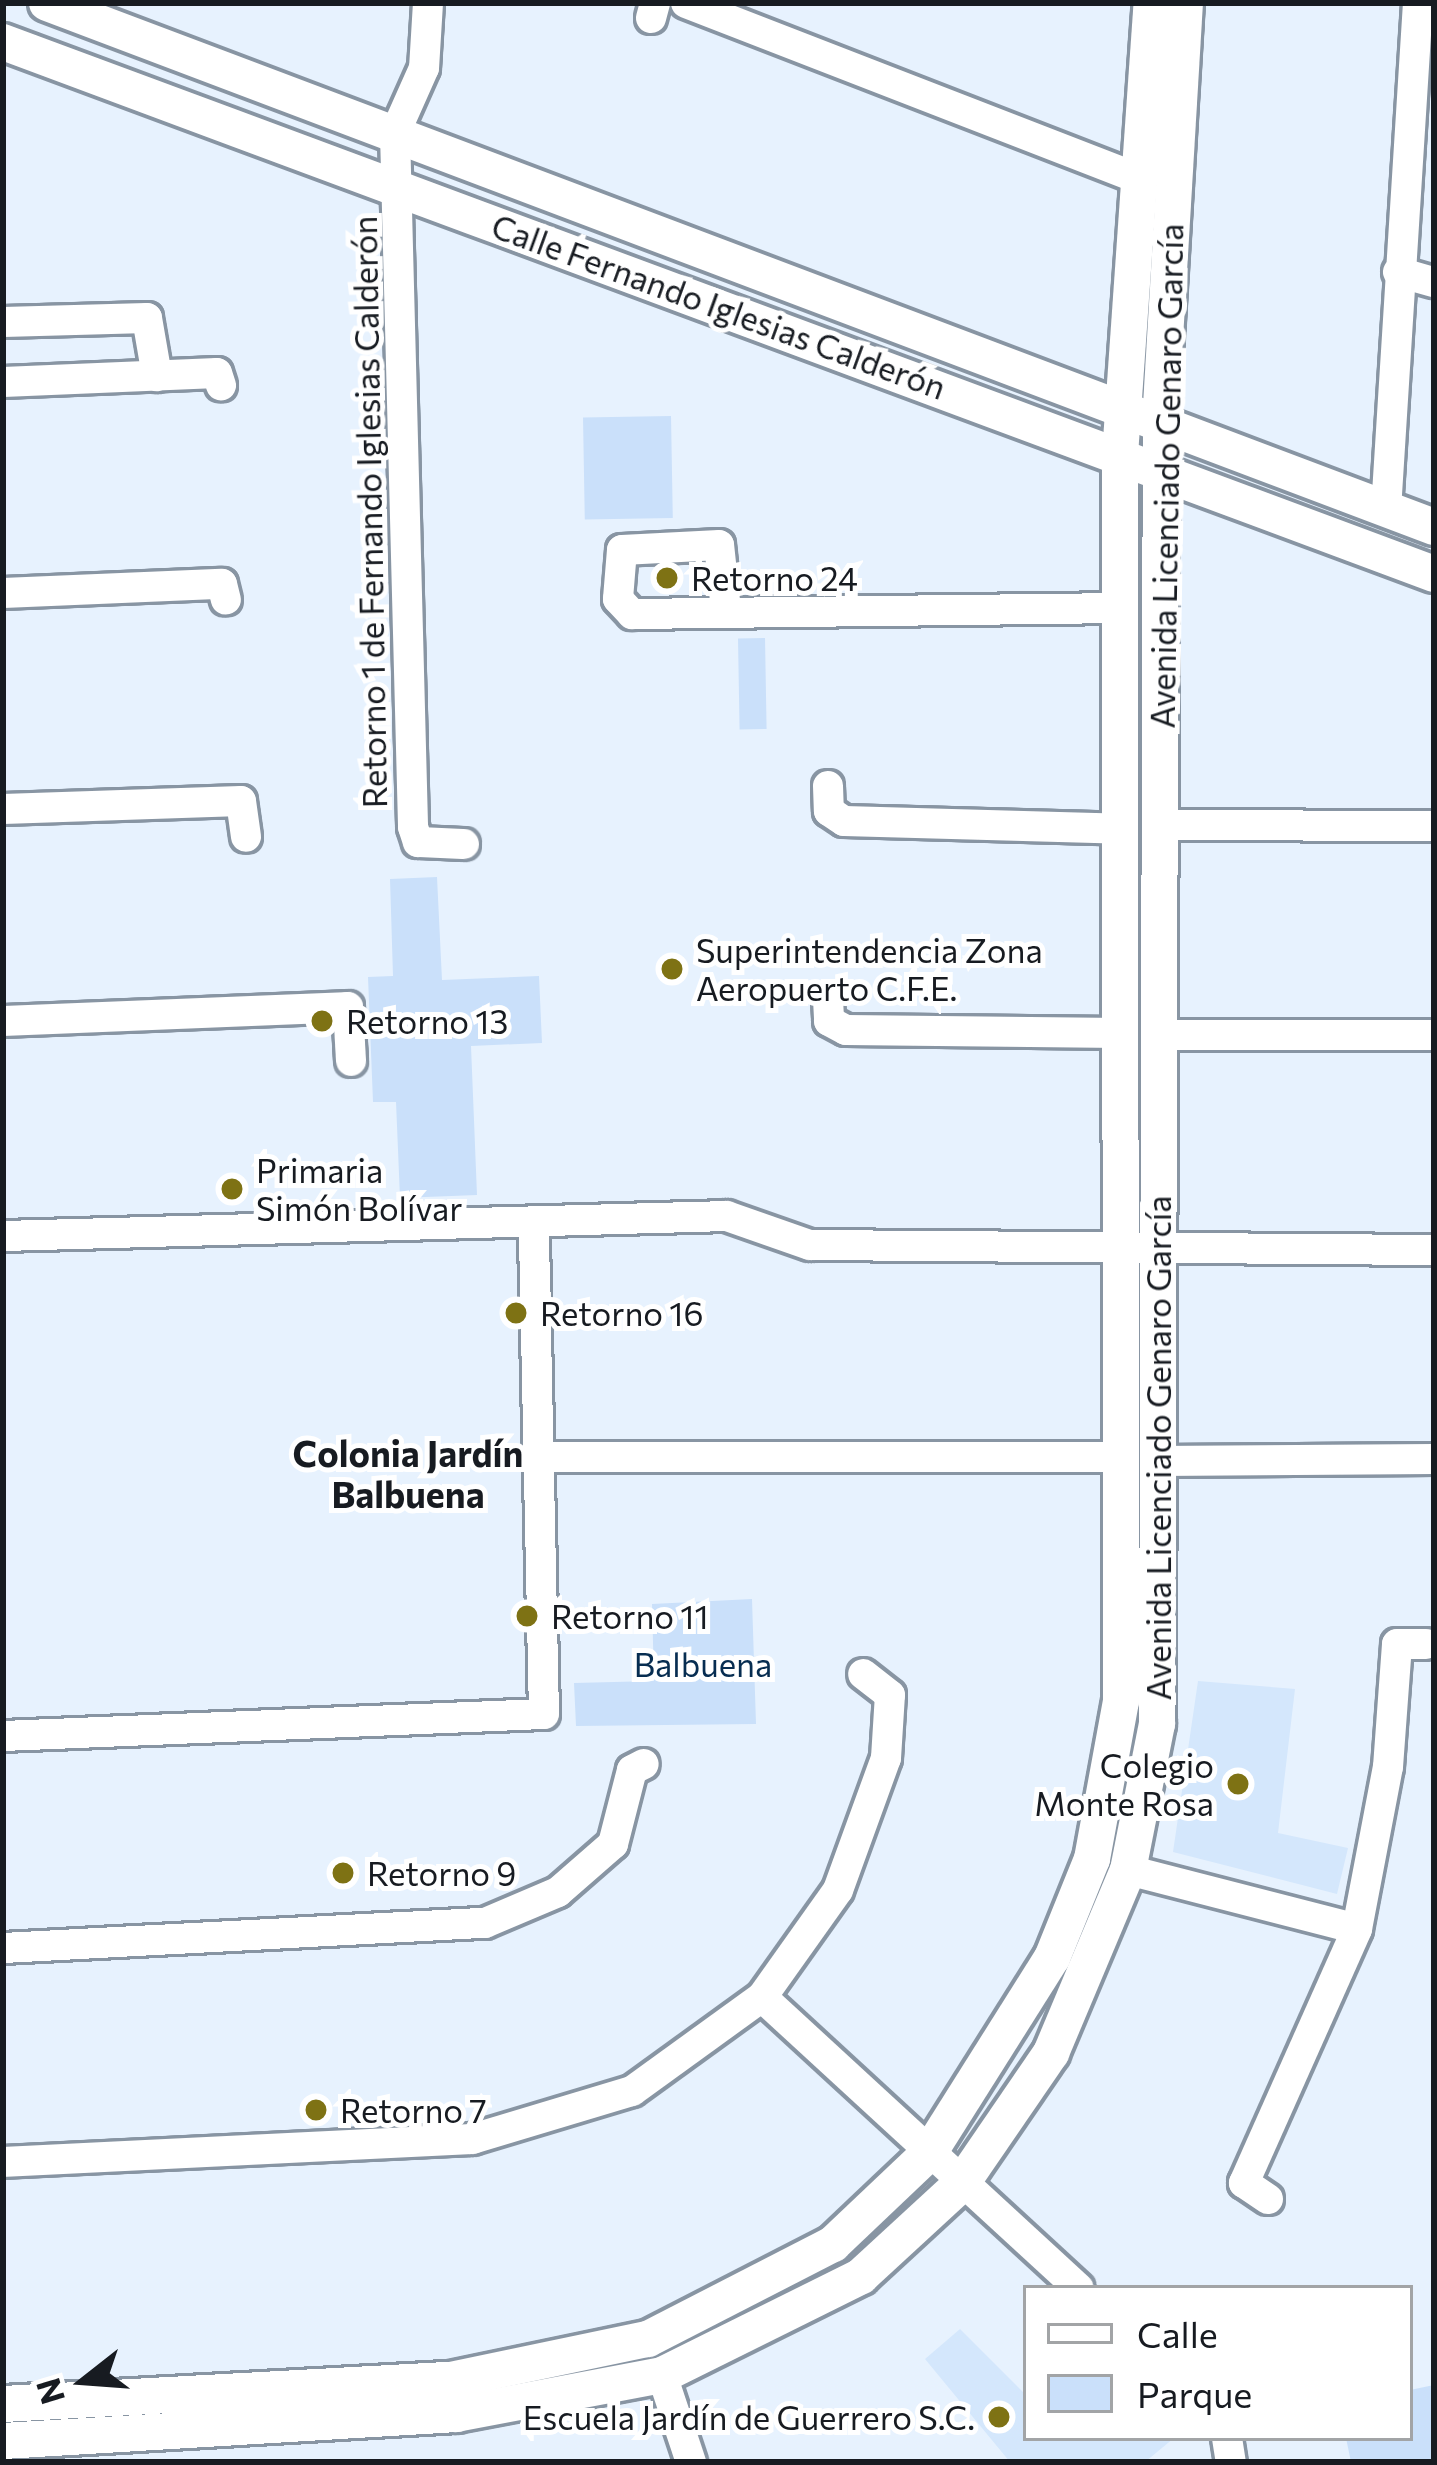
<!DOCTYPE html>
<meta charset="utf-8">
<style>
body{margin:0}
#map{position:relative;width:1437px;height:2465px;overflow:hidden;background:#e7f2fe;font-family:Commissioner,sans-serif}
div>[style]{position:absolute}
.built>*{inset:0;background:#d4e7fc}
.green>*{inset:0;background:#cae0fa;transform-origin:0 0}
.roads{filter:drop-shadow(3px 0 #8895a3) drop-shadow(-3px 0 #8895a3) drop-shadow(0 3px #8895a3) drop-shadow(0 -3px #8895a3)}
.minor>*{height:30px;margin:-15px;padding:0 15px;transform-origin:15px;border-radius:15px;background:#fff}
.tertiary>*{height:36px;margin:-18px;padding:0 18px;transform-origin:18px;border-radius:18px;background:#fff}
.dots>*{width:33px;height:33px;translate:-50% -50%;box-sizing:border-box;border:6px solid #fff;border-radius:50%}
span{translate:-50% -50%;white-space:nowrap;text-align:center;line-height:1.15;-webkit-text-stroke:10px #fff;paint-order:stroke}
.street-label{font-size:33px;color:#171b21}
.poi-label{font-size:33px;color:#171b21}
.left{translate:0 -50%;text-align:left}
.right{translate:-100% -50%;text-align:right}
.park-label{font-size:33px;color:#072d51}
.neighbourhood-label{font-size:36px;color:#171b21;font-weight:700}
.frame{position:absolute;inset:0;border:6px solid #171b21;pointer-events:none}
.legend{position:absolute;left:1023px;top:2285px;width:390px;height:156px;box-sizing:border-box;background:#fff;border:3px solid #a2a4a6;margin:0;padding:15px 21px;list-style:none;font-size:36px;color:#171b21}
.legend li{display:flex;align-items:center;gap:24px;height:60px}
.legend b{width:60px;border:3px solid #a2a4a6}
.north{position:absolute;left:24px;top:2321px;width:120px;height:120px;-webkit-text-stroke:9px #fff;paint-order:stroke;rotate:253deg;font-size:33px;font-weight:700;line-height:48px;text-align:center;color:#171b21}
.north::after{content:'';display:block;margin:auto;width:42px;height:54px;background:#171b21;clip-path:polygon(50% 0,100% 100%,50% 72%,0 100%)}
</style>
<div id="map">
<div class="built">
<i style="clip-path:polygon(1198px 1681px,1295px 1689px,1278px 1833px,1348px 1848px,1337px 1894px,1173px 1852px)"></i>
<i style="clip-path:polygon(960px 2329px,1026px 2395px,1026px 2438px,1174px 2438px,1145px 2462px,1010px 2462px,925px 2359px)"></i>
</div>
<div class="green">
<i style="left:671px;top:416px;width:102px;height:88px;rotate:89deg"></i>
<i style="left:765px;top:638px;width:91px;height:27px;rotate:89deg"></i>
<i style="clip-path:polygon(437px 877px,442px 980px,539px 976px,542px 1043px,471px 1046px,477px 1195px,400px 1198px,396px 1102px,373px 1102px,368px 977px,393px 976px,390px 879px)"></i>
<i style="clip-path:polygon(752px 1599px,756px 1724px,576px 1726px,574px 1683px,654px 1681px,652px 1604px)"></i>
<i style="clip-path:polygon(1434px 2385px,1434px 2462px,1351px 2462px,1346px 2438px,1410px 2438px,1410px 2390px)"></i>
</div>
<div class="roads">
<div class="minor">
<i style="left:428px;top:3px;width:65px;rotate:93.5deg"></i>
<i style="left:424px;top:68px;width:71px;rotate:114deg"></i>
<i style="left:395px;top:133px;width:694px;rotate:88.51deg"></i>
<i style="left:413px;top:827px;width:16px;rotate:72deg"></i>
<i style="left:418px;top:842px;width:46px;rotate:2.5deg"></i>
<i style="left:686px;top:3px;width:486px;rotate:21.2deg"></i>
<i style="left:651px;top:18px;width:16px;rotate:-75deg"></i>
<i style="left:1398px;top:272px;width:37px;rotate:16deg"></i>
<i style="left:3px;top:322px;width:144px;rotate:-1.6deg"></i>
<i style="left:147px;top:318px;width:59px;rotate:80.2deg"></i>
<i style="left:3px;top:382px;width:214px;rotate:-2.4deg"></i>
<i style="left:217px;top:373px;width:13px;rotate:72deg"></i>
<i style="left:1386px;top:510px;width:508px;rotate:-86.39deg"></i>
<i style="left:3px;top:593px;width:219px;rotate:-2.4deg"></i>
<i style="left:222px;top:584px;width:16px;rotate:76deg"></i>
<i style="left:726px;top:610px;width:65px;rotate:-96.1deg"></i>
<i style="left:719px;top:545px;width:97px;rotate:177deg"></i>
<i style="left:622px;top:550px;width:49px;rotate:94.7deg"></i>
<i style="left:618px;top:599px;width:21px;rotate:47deg"></i>
<i style="left:632px;top:614px;width:487px;rotate:-0.7deg"></i>
<i style="left:828px;top:786px;width:25px;rotate:88deg"></i>
<i style="left:829px;top:811px;width:18px;rotate:34deg"></i>
<i style="left:844px;top:821px;width:278px;rotate:1.6deg"></i>
<i style="left:3px;top:809px;width:238px;rotate:-1.9deg"></i>
<i style="left:241px;top:801px;width:36px;rotate:82deg"></i>
<i style="left:1158px;top:825px;width:276px;rotate:0.2deg"></i>
<i style="left:828px;top:999px;width:22px;rotate:87deg"></i>
<i style="left:829px;top:1021px;width:19px;rotate:28deg"></i>
<i style="left:846px;top:1030px;width:275px;rotate:0.6deg"></i>
<i style="left:3px;top:1021px;width:345px;rotate:-2.3deg"></i>
<i style="left:348px;top:1007px;width:54px;rotate:86.8deg"></i>
<i style="left:1159px;top:1035px;width:275px"></i>
<i style="left:3px;top:1236px;width:724px;rotate:-1.58deg"></i>
<i style="left:727px;top:1216px;width:88px;rotate:19.3deg"></i>
<i style="left:810px;top:1245px;width:624px;rotate:0.46deg"></i>
<i style="left:540px;top:1457px;width:582px"></i>
<i style="left:1158px;top:1461px;width:276px;rotate:-0.4deg"></i>
<i style="left:3px;top:1736px;width:541px;rotate:-2.33deg"></i>
<i style="left:544px;top:1714px;width:493px;rotate:-91.2deg"></i>
<i style="left:1128px;top:1870px;width:236px;rotate:14.4deg"></i>
<i style="left:3px;top:1948px;width:483px;rotate:-3deg"></i>
<i style="left:485px;top:1923px;width:79px;rotate:-23deg"></i>
<i style="left:558px;top:1892px;width:73px;rotate:-41.1deg"></i>
<i style="left:613px;top:1844px;width:76px;rotate:-75.6deg"></i>
<i style="left:632px;top:1770px;width:13px;rotate:-27deg"></i>
<i style="left:762px;top:1997px;width:430px;rotate:42.6deg"></i>
<i style="left:3px;top:2162px;width:470px;rotate:-2.8deg"></i>
<i style="left:472px;top:2139px;width:167px;rotate:-16.7deg"></i>
<i style="left:632px;top:2091px;width:160px;rotate:-35.9deg"></i>
<i style="left:762px;top:1997px;width:131px;rotate:-54.6deg"></i>
<i style="left:838px;top:1890px;width:140px;rotate:-70deg"></i>
<i style="left:886px;top:1758px;width:63px;rotate:-86.4deg"></i>
<i style="left:890px;top:1695px;width:34px;rotate:-142deg"></i>
<i style="left:1268px;top:2199px;width:29px;rotate:-146deg"></i>
<i style="left:1244px;top:2183px;width:278px;rotate:-66deg"></i>
<i style="left:1357px;top:1929px;width:165px;rotate:-79.2deg"></i>
<i style="left:1388px;top:1767px;width:123px;rotate:-85.8deg"></i>
<i style="left:1397px;top:1644px;width:29px"></i>
<i style="left:662px;top:2375px;width:92px;rotate:71.6deg"></i>
<i style="left:1227px;top:2438px;width:24px;rotate:81deg"></i>
</div>
<div class="tertiary">
<i style="left:47px;top:3px;width:1483px;rotate:20.7deg"></i>
<i style="left:3px;top:42px;width:1527px;rotate:20.39deg"></i>
<i style="left:3px;top:2404px;width:449px;rotate:-3.1deg"></i>
<i style="left:451px;top:2380px;width:201px;rotate:-11.8deg"></i>
<i style="left:648px;top:2339px;width:208px;rotate:-27.2deg"></i>
<i style="left:833px;top:2244px;width:132px;rotate:-43.5deg"></i>
<i style="left:929px;top:2153px;width:231px;rotate:-57.8deg"></i>
<i style="left:1052px;top:1958px;width:107px;rotate:-68deg"></i>
<i style="left:1092px;top:1859px;width:161px;rotate:-79.6deg"></i>
<i style="left:1121px;top:1701px;width:1246px;rotate:-90.05deg"></i>
<i style="left:1120px;top:455px;width:453px;rotate:-86deg"></i>
<i style="left:3px;top:2441px;width:454px;rotate:-3.4deg"></i>
<i style="left:456px;top:2414px;width:210px;rotate:-10.7deg"></i>
<i style="left:662px;top:2375px;width:222px;rotate:-26.4deg"></i>
<i style="left:861px;top:2276px;width:137px;rotate:-42.6deg"></i>
<i style="left:962px;top:2183px;width:158px;rotate:-55.6deg"></i>
<i style="left:1051px;top:2053px;width:199px;rotate:-67.2deg"></i>
<i style="left:1128px;top:1870px;width:149px;rotate:-78.8deg"></i>
<i style="left:1157px;top:1724px;width:1318px;rotate:-89.83deg"></i>
<i style="left:1161px;top:406px;width:404px;rotate:-86.6deg"></i>
</div>
</div>
<div class="dots">
<i style="left:667px;top:578px;background:#7e7214"></i>
<i style="left:672px;top:969px;background:#7e7214"></i>
<i style="left:322px;top:1021px;background:#7e7214"></i>
<i style="left:232px;top:1189px;background:#7e7214"></i>
<i style="left:516px;top:1313px;background:#7e7214"></i>
<i style="left:527px;top:1616px;background:#7e7214"></i>
<i style="left:1238px;top:1784px;background:#7e7214"></i>
<i style="left:343px;top:1873px;background:#7e7214"></i>
<i style="left:316px;top:2110px;background:#7e7214"></i>
<i style="left:999px;top:2417px;background:#7e7214"></i>
</div>
<div class="street-label">
<span style="left:719px;top:306px;rotate:20deg">Calle Fernando Iglesias Calderón</span>
<span style="left:1166px;top:476px;rotate:-89deg">Avenida Licenciado Genaro García</span>
<span style="left:369px;top:512px;rotate:-91deg">Retorno 1 de Fernando Iglesias Calderón</span>
<span style="left:1158px;top:1448px;rotate:-90deg">Avenida Licenciado Genaro García</span>
</div>
<div class="poi-label">
<span class="left" style="left:691px;top:578px">Retorno 24</span>
<span class="left" style="left:696px;top:969px">Superintendencia Zona<br>Aeropuerto C.F.E.</span>
<span class="left" style="left:346px;top:1021px">Retorno 13</span>
<span class="left" style="left:256px;top:1189px">Primaria<br>Simón Bolívar</span>
<span class="left" style="left:540px;top:1313px">Retorno 16</span>
<span class="left" style="left:551px;top:1616px">Retorno 11</span>
<span class="right" style="left:1214px;top:1784px">Colegio<br>Monte Rosa</span>
<span class="left" style="left:367px;top:1873px">Retorno 9</span>
<span class="left" style="left:340px;top:2110px">Retorno 7</span>
<span class="right" style="left:975px;top:2417px">Escuela Jardín de Guerrero S.C.</span>
</div>
<div class="park-label">
<span style="left:703px;top:1664px">Balbuena</span>
</div>
<div class="neighbourhood-label">
<span style="left:408px;top:1473px">Colonia Jardín<br>Balbuena</span>
</div>
<div class="frame"></div>
<ul class="legend">
<li><b style="height:15px;background:#fff"></b>Calle</li>
<li><b style="height:33px;background:#cae0fa"></b>Parque</li>
</ul>
<div class="north">N</div>
</div>
